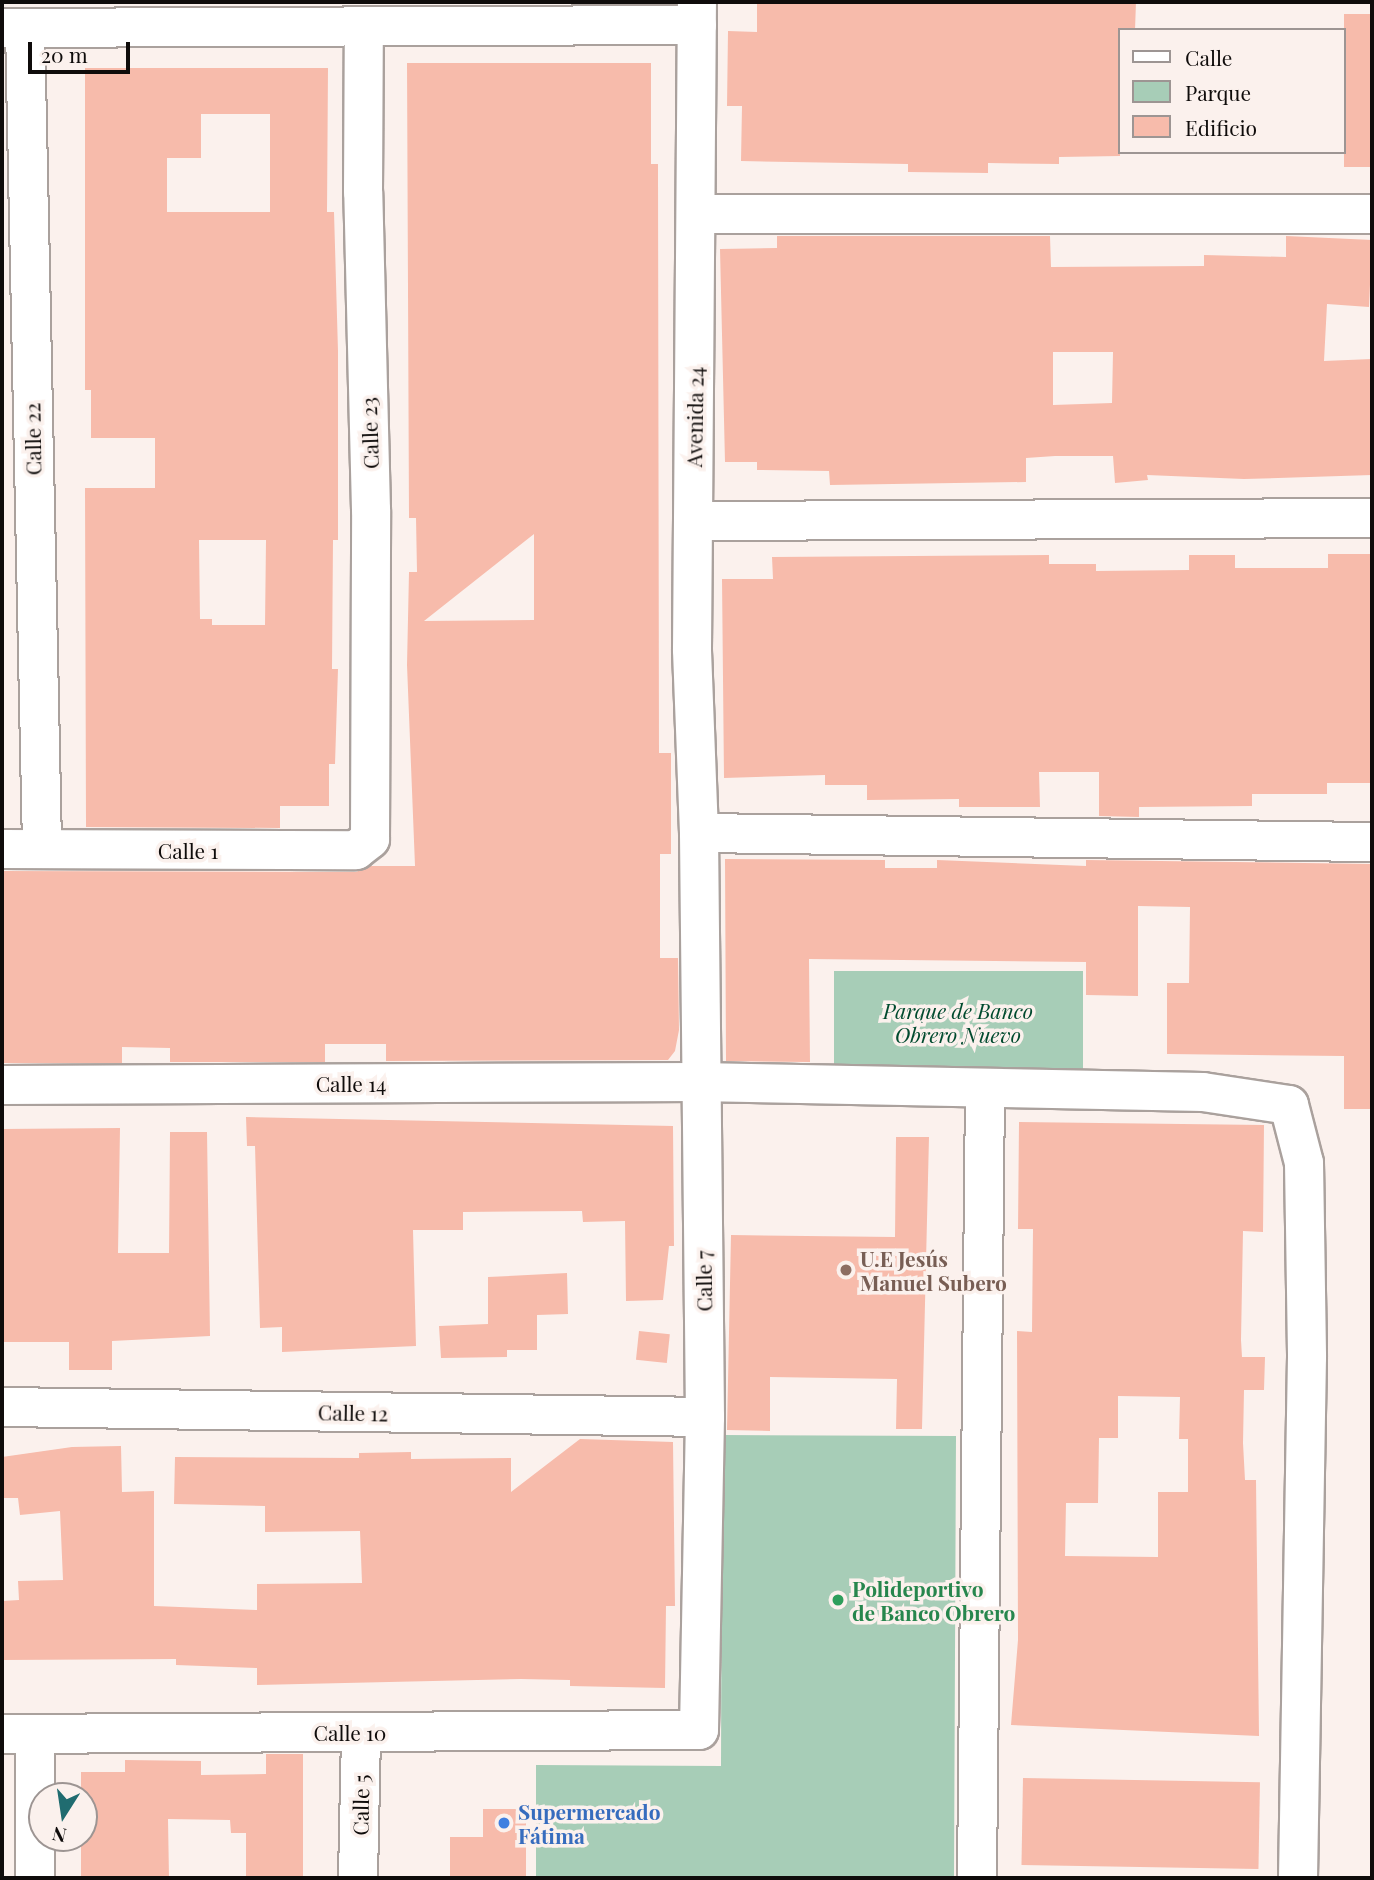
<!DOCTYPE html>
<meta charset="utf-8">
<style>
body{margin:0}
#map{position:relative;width:1374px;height:1880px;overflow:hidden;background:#fbf1ed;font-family:"Playfair Display",serif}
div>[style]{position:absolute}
.green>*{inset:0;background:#a7cdb7;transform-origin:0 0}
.building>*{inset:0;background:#f7bbab;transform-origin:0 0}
.roads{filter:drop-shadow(2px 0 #aaa19d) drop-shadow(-2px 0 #aaa19d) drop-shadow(0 2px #aaa19d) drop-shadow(0 -2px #aaa19d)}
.minor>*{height:38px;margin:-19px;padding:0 19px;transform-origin:19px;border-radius:19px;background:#fff}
.dots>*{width:19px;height:19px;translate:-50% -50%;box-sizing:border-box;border:4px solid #fbf1ed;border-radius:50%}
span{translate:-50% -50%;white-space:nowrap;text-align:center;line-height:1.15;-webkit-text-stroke:7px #fbf1ed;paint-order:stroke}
.street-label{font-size:21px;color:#0f0c0b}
.park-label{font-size:21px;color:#004a2e;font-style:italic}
.education-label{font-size:21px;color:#785e54;font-weight:700}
.left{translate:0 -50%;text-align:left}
.leisure-label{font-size:21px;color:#27864d;font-weight:700}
.shop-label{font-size:21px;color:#366cbe;font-weight:700}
.frame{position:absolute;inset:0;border:4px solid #0f0c0b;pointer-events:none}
.legend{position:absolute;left:1118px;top:28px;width:228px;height:126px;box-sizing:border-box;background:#fbf1ed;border:2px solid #9d9593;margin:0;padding:9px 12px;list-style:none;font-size:21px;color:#0f0c0b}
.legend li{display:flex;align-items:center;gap:14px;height:35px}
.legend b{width:35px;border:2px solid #9d9593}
.north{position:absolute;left:28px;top:1782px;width:70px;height:70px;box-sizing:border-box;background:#fbf1ed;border:2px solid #9d9593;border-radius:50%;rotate:192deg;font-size:19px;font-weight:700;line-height:28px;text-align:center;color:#0f0c0b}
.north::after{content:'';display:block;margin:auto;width:24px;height:32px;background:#206c70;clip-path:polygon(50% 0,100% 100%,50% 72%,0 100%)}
.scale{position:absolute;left:28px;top:42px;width:102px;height:32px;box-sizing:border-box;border:4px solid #0f0c0b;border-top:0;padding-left:9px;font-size:21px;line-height:24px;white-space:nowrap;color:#0f0c0b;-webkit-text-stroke:5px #fbf1ed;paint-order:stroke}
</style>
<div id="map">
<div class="green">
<i style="left:834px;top:971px;width:249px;height:102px"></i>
<i style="clip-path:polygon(722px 1435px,956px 1436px,954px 1878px,536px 1878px,536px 1765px,721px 1766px)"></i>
</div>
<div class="building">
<i style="clip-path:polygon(757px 2px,1136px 2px,1135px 30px,1120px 30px,1120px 156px,1059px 157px,1059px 164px,988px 163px,988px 173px,908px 172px,908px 164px,741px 161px,742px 106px,727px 106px,728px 31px,757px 32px)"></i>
<i style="left:1344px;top:14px;width:28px;height:153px"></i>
<i style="clip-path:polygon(evenodd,407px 63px,651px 63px,651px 164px,658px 164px,659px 753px,671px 753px,671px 854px,660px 854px,660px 958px,678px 958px,679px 1030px,675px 1051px,668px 1060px,386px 1061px,386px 1044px,325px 1044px,325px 1062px,170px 1062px,170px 1048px,122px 1047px,122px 1063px,2px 1063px,2px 871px,356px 872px,370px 866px,415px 866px,407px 665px,409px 572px,417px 572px,416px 518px,409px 518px,407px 63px,534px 534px,534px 620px,424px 621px,534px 534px)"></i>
<i style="clip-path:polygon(evenodd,85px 68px,328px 68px,327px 212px,334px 212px,338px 351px,338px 540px,333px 540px,332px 669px,338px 669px,335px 764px,329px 764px,329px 806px,280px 806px,280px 828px,86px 827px,85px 488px,155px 488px,155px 438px,91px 438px,91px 390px,85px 390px,85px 68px,201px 114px,270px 114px,270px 212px,167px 212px,167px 158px,201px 158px,201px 114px,85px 68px,199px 540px,266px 540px,265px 625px,212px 625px,212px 619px,200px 619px,199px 540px)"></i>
<i style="clip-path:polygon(evenodd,777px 236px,1050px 236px,1051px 267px,1204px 266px,1204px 255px,1286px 257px,1286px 236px,1372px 240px,1369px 307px,1327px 304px,1324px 361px,1372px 359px,1372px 475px,1244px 479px,1147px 475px,1148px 480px,1115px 483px,1113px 456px,1055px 456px,1026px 458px,1026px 482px,830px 485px,829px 471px,757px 470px,757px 462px,725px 462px,720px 249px,777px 248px,777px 236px,1053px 352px,1113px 352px,1112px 403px,1053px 405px,1053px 352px)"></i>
<i style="clip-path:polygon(1328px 554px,1372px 554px,1372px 783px,1327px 783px,1327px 794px,1252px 794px,1252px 806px,1139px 807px,1139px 817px,1099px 816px,1099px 772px,1039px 772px,1040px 807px,959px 807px,959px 799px,867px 800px,867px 785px,825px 785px,825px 775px,724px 778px,722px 579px,773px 579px,772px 557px,1049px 555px,1049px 564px,1096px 564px,1096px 571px,1189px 570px,1189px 555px,1235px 555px,1235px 568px,1328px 568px)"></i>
<i style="clip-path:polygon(725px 859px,885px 860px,885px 868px,937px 868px,937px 860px,1086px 866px,1086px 860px,1372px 864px,1372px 1109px,1344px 1109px,1344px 1056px,1167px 1054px,1167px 983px,1189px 983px,1190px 907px,1138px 906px,1138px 996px,1086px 995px,1086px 962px,809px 959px,810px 1062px,726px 1061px)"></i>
<i style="clip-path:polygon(246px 1117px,673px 1126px,674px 1246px,669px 1246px,663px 1300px,626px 1301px,625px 1221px,583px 1222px,582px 1211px,463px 1212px,463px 1230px,413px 1230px,416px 1346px,282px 1352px,282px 1327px,260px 1328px,255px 1146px,247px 1146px)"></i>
<i style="clip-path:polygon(evenodd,1019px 1122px,1264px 1125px,1263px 1232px,1243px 1231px,1241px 1340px,1242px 1357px,1265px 1357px,1264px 1390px,1244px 1390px,1243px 1443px,1245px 1480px,1256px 1480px,1259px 1736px,1011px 1725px,1018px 1640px,1017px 1331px,1032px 1332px,1033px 1229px,1018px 1229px,1019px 1122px,1118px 1396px,1180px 1397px,1179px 1439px,1188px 1439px,1188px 1492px,1158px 1492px,1158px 1557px,1065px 1556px,1066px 1503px,1098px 1503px,1099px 1438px,1118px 1438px,1118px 1396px)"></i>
<i style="clip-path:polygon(120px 1128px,118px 1253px,169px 1253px,170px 1132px,207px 1132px,210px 1336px,112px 1341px,112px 1370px,69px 1370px,69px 1342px,2px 1342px,2px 1129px)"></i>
<i style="clip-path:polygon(896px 1137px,929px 1137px,922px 1429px,896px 1429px,897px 1379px,770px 1377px,770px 1431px,727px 1430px,731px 1235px,895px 1237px)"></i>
<i style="clip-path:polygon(567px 1273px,568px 1314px,537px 1315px,537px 1350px,507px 1350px,507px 1357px,441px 1358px,439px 1326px,488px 1324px,488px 1277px)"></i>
<i style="left:639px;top:1331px;width:31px;height:29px;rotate:6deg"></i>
<i style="clip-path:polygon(580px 1439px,673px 1442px,675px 1606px,666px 1606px,665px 1688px,570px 1686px,570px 1680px,521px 1679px,257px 1685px,257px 1668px,176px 1665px,176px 1659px,2px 1660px,2px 1601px,19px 1600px,18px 1581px,63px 1580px,60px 1511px,20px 1515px,18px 1498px,2px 1498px,2px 1457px,72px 1447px,121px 1446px,122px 1492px,154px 1491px,154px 1606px,257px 1610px,257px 1584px,362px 1583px,360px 1531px,265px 1532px,265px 1506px,174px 1504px,175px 1457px,359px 1458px,359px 1453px,411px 1452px,411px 1459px,511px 1458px,511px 1492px)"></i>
<i style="clip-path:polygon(266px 1754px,303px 1754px,303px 1878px,246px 1878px,246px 1833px,231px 1833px,230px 1820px,168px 1819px,169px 1878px,81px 1878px,81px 1772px,125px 1772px,125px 1760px,201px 1761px,201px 1775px,266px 1774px)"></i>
<i style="left:1023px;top:1778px;width:237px;height:87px;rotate:1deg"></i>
<i style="clip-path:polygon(483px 1809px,526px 1809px,526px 1878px,450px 1878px,450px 1837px,483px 1837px)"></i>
</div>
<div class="roads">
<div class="minor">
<i style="left:2px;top:28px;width:695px;rotate:-0.25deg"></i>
<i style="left:25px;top:28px;width:821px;rotate:88.81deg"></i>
<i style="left:697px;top:214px;width:675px"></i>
<i style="left:693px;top:521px;width:679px;rotate:-0.25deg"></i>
<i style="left:699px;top:833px;width:673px;rotate:0.77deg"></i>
<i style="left:2px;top:849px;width:354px;rotate:0.2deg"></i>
<i style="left:356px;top:850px;width:18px;rotate:-38deg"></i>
<i style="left:370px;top:839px;width:329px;rotate:-89.8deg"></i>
<i style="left:371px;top:510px;width:318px;rotate:-91.4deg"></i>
<i style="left:363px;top:192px;width:165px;rotate:-89.7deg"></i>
<i style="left:2px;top:1085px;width:697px;rotate:-0.25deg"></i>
<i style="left:699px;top:1082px;width:504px;rotate:1.14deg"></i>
<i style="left:1203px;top:1092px;width:87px;rotate:8.6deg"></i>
<i style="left:1289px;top:1105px;width:60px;rotate:75.5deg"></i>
<i style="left:1304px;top:1163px;width:194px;rotate:89.1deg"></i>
<i style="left:1307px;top:1357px;width:521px;rotate:90.99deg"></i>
<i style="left:2px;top:1407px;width:703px;rotate:0.81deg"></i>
<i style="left:2px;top:1734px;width:697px;rotate:-0.33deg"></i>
<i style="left:699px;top:1730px;width:313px;rotate:-88.9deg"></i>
<i style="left:705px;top:1417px;width:584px;rotate:-90.59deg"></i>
<i style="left:699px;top:833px;width:184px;rotate:-92.2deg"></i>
<i style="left:692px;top:649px;width:647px;rotate:-89.56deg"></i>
<i style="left:35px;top:1878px;width:144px;rotate:-90deg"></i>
<i style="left:358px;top:1878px;width:146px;rotate:-88.8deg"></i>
<i style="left:977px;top:1878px;width:790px;rotate:-89.42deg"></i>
</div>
</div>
<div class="dots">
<i style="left:846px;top:1270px;background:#8d6e63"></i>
<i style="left:838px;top:1600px;background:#2e9e5b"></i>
<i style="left:504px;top:1823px;background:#3f7fe0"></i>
</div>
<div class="street-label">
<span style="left:694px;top:417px;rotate:-89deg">Avenida 24</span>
<span style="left:369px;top:433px;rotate:-92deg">Calle 23</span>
<span style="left:32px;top:439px;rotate:-91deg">Calle 22</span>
<span style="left:188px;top:850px">Calle 1</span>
<span style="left:351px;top:1083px">Calle 14</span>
<span style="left:703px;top:1281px;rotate:-91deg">Calle 7</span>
<span style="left:353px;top:1412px;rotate:1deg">Calle 12</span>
<span style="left:350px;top:1732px">Calle 10</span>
<span style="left:360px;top:1805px;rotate:-89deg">Calle 5</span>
</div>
<div class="park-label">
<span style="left:958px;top:1022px">Parque de Banco<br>Obrero Nuevo</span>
</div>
<div class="education-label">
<span class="left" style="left:860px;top:1270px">U.E Jesús<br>Manuel Subero</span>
</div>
<div class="leisure-label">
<span class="left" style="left:852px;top:1600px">Polideportivo<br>de Banco Obrero</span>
</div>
<div class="shop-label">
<span class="left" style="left:518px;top:1823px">Supermercado<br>Fátima</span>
</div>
<div class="frame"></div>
<ul class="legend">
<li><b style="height:9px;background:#fff"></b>Calle</li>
<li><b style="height:19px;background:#a7cdb7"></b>Parque</li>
<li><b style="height:19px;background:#f7bbab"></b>Edificio</li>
</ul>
<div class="north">N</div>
<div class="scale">20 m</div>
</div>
